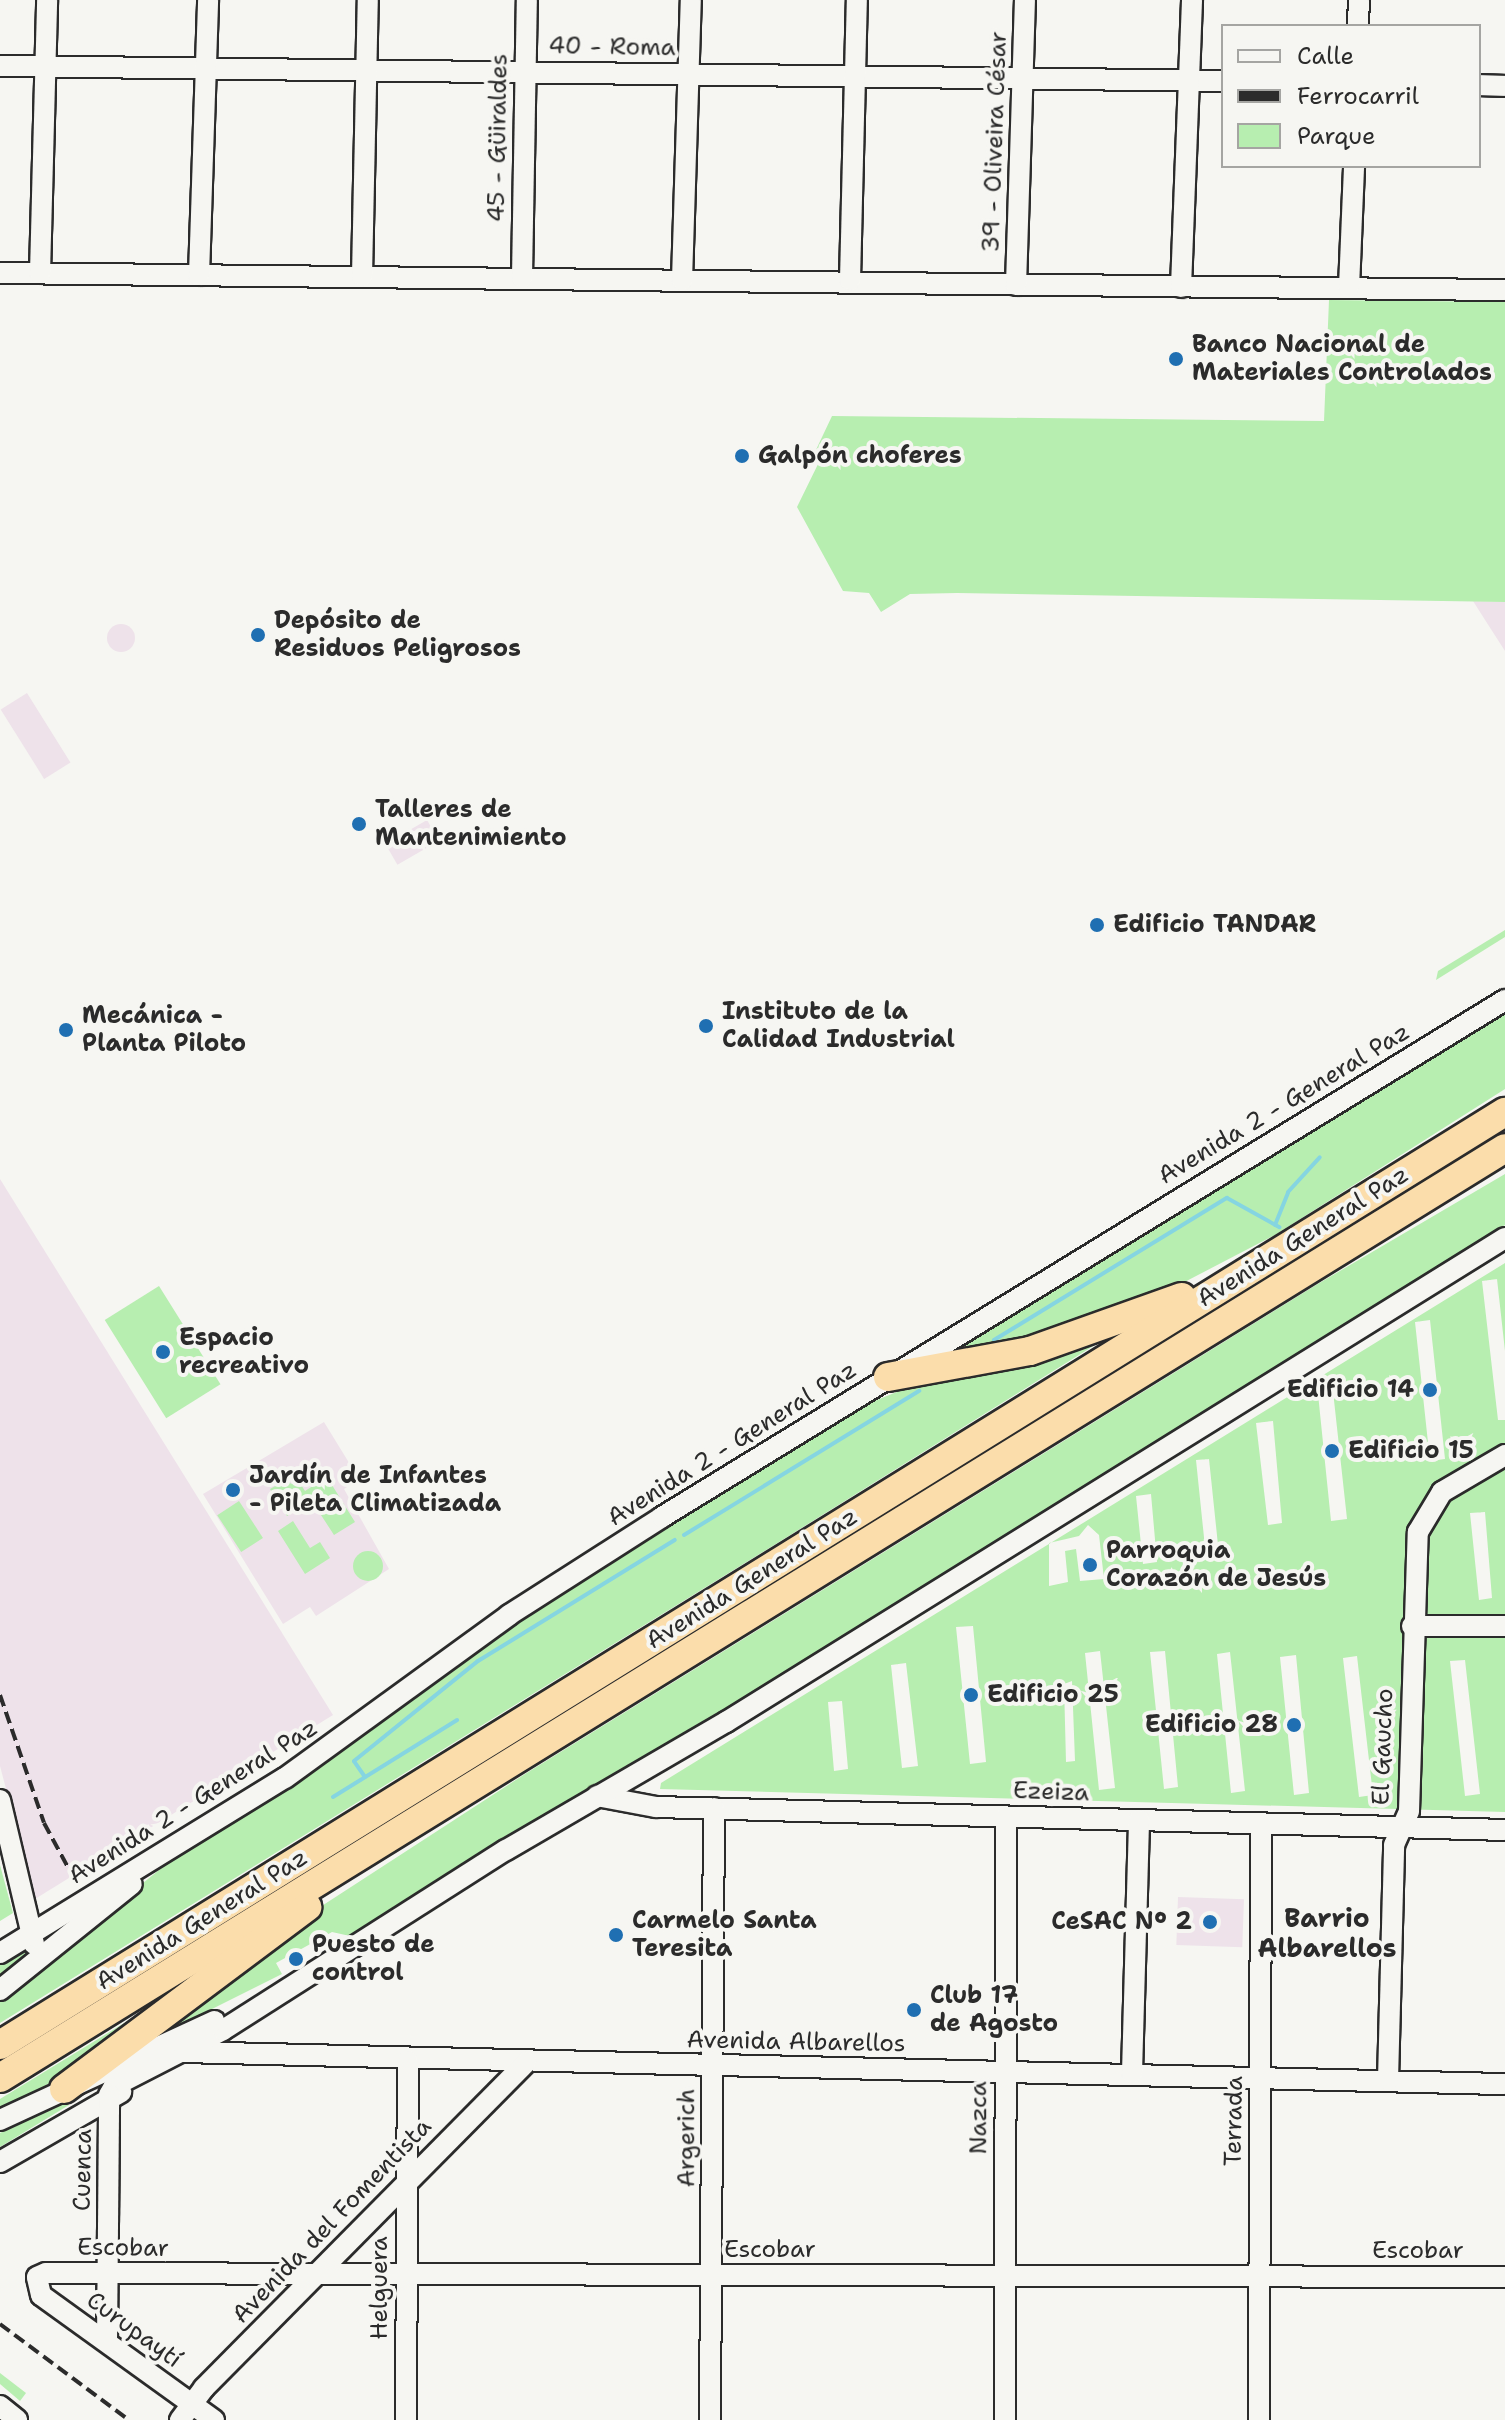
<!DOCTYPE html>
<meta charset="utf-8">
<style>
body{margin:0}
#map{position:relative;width:1505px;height:2420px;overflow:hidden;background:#f6f6f2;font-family:"Shantell Sans",sans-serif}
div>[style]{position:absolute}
.built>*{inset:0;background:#eee2ea;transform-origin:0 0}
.round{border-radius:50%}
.green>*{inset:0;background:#b7eeb0;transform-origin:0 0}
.stream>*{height:4px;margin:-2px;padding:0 2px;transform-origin:2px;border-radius:2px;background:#85d5e1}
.roads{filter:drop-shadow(2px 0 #2b2b2b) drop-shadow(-2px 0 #2b2b2b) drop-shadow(0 2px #2b2b2b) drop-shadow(0 -2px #2b2b2b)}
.minor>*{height:20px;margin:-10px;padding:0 10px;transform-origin:10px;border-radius:10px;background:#f6f6f2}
.highway>*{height:28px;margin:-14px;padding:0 14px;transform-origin:14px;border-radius:14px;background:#fbddab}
.rail>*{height:4px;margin-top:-2px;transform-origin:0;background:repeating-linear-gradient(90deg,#2b2b2b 0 12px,transparent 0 18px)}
.dots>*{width:22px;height:22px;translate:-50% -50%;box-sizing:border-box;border:4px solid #f6f6f2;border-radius:50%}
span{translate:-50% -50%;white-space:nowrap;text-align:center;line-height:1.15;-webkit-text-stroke:8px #f6f6f2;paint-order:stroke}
.street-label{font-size:24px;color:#2b2b2b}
.poi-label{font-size:24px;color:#2b2b2b;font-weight:700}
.left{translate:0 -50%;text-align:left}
.right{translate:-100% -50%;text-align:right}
.neighbourhood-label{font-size:26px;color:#2b2b2b;font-weight:700}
.legend{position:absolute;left:1221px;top:24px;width:260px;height:144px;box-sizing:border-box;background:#f6f6f2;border:2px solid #a5a5a2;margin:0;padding:10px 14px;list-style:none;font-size:24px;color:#2b2b2b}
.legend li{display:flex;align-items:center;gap:16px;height:40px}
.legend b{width:40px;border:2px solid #a5a5a2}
</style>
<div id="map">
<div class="built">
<i style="clip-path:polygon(1473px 601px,1505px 602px,1505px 651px,1487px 623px)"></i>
<i class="round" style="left:107px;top:624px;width:28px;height:28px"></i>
<i style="left:27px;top:693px;width:82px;height:31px;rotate:58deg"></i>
<i style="left:427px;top:820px;width:24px;height:48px;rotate:60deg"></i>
<i style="clip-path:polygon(0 1179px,333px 1715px,35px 1899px,0 1766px)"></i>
<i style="clip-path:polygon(324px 1422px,359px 1479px,344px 1489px,389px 1569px,316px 1616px,310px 1607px,283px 1624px,203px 1494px)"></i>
<i style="left:1178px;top:1897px;width:66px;height:48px;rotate:2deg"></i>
</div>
<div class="green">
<i style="clip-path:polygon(1329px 300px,1505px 302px,1505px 602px,957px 593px,910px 594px,881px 612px,869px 593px,843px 591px,797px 507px,821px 458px,814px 454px,832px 416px,1324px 421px)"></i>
<i style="clip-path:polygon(1505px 930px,1505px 937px,1436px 980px,1438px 971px)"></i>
<i style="clip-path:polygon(1505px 1007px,1505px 1089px,1275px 1235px,1173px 1288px,1031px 1339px,936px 1358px)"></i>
<i style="clip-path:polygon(1505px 1174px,1505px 1225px,652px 1755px,350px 1936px,332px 1932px,276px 1963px,282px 1974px,152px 2039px,314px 1911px,525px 1774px,1316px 1285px)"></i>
<i style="clip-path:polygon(evenodd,1505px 1263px,1505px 1351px,1497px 1279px,1482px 1281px,1498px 1420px,1505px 1420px,1505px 1812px,660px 1789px,661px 1783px,1505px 1263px,1430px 1320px,1445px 1459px,1430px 1461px,1415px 1322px,1430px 1320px,1505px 1263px,1332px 1382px,1347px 1519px,1331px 1521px,1317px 1384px,1332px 1382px,1505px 1263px,1273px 1421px,1282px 1523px,1268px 1525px,1256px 1423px,1273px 1421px,1505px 1263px,1209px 1459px,1218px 1545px,1205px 1547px,1196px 1460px,1209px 1459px,1505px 1263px,1151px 1494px,1157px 1562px,1143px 1564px,1136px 1496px,1151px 1494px,1505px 1263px,1485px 1512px,1492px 1598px,1479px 1600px,1470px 1513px,1485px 1512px,1505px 1263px,1088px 1525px,1099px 1535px,1104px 1579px,1080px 1581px,1076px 1549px,1065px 1551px,1068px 1582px,1049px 1586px,1049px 1543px,1079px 1536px,1088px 1525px,1505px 1263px,973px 1626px,986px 1762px,970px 1764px,956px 1627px,973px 1626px,1505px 1263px,1100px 1651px,1115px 1788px,1099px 1790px,1085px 1653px,1100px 1651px,1505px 1263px,1165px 1651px,1178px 1787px,1164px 1789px,1150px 1652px,1165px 1651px,1505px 1263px,1230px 1652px,1245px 1791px,1231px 1793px,1217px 1654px,1230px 1652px,1505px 1263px,1296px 1655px,1309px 1793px,1294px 1795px,1280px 1657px,1296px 1655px,1505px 1263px,1357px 1656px,1373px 1795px,1359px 1797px,1343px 1658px,1357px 1656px,1505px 1263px,1465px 1660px,1480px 1794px,1465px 1796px,1450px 1661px,1465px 1660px,1505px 1263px,906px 1663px,918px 1766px,902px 1768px,891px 1665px,906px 1663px,1505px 1263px,1072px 1681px,1075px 1761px,1066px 1762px,1064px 1684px,1072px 1681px,1505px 1263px,842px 1701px,848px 1769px,834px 1771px,828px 1702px,842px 1701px)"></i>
<i style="left:159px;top:1286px;width:116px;height:64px;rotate:58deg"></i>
<i style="clip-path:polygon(1111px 1335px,779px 1542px,0 2023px,0 2000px,181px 1852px,398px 1709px,539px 1605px,867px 1404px,919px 1383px)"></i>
<i style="clip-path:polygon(327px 1477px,355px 1522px,334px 1535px,308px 1495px,301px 1499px,304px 1505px,287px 1516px,270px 1489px,288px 1479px,291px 1484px,298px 1480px,305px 1491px)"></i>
<i style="left:239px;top:1501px;width:44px;height:26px;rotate:57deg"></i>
<i style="clip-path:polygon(293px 1521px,310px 1548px,320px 1542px,330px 1558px,305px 1574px,278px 1531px)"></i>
<i class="round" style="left:353px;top:1551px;width:30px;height:30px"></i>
<i style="clip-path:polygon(0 1865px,13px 1913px,0 1921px)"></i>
<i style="clip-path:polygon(27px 1945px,28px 1956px,0 1980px,0 1963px)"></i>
<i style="clip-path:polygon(214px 1968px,62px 2076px,0 2111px,0 2099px)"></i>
<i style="clip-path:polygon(66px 2100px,69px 2105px,0 2147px,0 2133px)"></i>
<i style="clip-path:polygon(0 2373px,26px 2393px,20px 2401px,0 2384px)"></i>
</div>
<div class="stream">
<i style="left:1275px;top:1225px;width:35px;rotate:-68deg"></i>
<i style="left:1288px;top:1192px;width:47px;rotate:-47.6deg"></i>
<i style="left:994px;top:1340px;width:273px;rotate:-31.4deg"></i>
<i style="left:1227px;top:1198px;width:60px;rotate:29.1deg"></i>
<i style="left:684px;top:1535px;width:276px;rotate:-31.5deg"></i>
<i style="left:365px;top:1777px;width:19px;rotate:-125deg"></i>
<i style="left:354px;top:1761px;width:159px;rotate:-38.9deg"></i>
<i style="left:478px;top:1661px;width:231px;rotate:-31.6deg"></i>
<i style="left:333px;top:1797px;width:146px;rotate:-31.8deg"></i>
</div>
<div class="roads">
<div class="minor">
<i style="left:1358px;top:26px;width:26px;rotate:-88deg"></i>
<i style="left:0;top:66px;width:1223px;rotate:0.7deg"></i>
<i style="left:1479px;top:85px;width:26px;rotate:2deg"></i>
<i style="left:0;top:273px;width:1505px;rotate:0.65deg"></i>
<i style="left:40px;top:273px;width:273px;rotate:-88.5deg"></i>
<i style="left:199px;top:275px;width:275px;rotate:-88.1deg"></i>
<i style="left:362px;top:276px;width:276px;rotate:-88.8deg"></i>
<i style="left:522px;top:277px;width:277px;rotate:-89deg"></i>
<i style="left:682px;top:280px;width:280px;rotate:-88.2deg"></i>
<i style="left:850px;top:280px;width:280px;rotate:-88.6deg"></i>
<i style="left:1016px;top:285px;width:285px;rotate:-88.2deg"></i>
<i style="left:1181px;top:287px;width:287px;rotate:-87.8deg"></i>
<i style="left:1349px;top:287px;width:121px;rotate:-87.6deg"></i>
<i style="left:1412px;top:1626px;width:93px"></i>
<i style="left:597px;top:1796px;width:60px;rotate:10.6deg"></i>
<i style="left:656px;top:1807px;width:849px;rotate:1.55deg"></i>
<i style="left:0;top:1800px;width:148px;rotate:76.7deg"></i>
<i style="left:0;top:1953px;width:334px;rotate:-31.6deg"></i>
<i style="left:285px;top:1778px;width:277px;rotate:-36deg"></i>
<i style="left:509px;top:1615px;width:182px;rotate:-32.6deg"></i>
<i style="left:662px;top:1517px;width:989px;rotate:-31.52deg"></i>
<i style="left:0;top:1990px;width:169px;rotate:-38.8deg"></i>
<i style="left:182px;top:2052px;width:1323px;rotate:1.39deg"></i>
<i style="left:1132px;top:2073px;width:253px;rotate:-88.4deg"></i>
<i style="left:1388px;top:2080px;width:235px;rotate:-88.5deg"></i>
<i style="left:1394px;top:1845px;width:37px;rotate:-66deg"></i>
<i style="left:1409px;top:1811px;width:279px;rotate:-88.2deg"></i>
<i style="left:1418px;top:1532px;width:47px;rotate:-59deg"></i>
<i style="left:1442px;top:1492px;width:73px;rotate:-30.4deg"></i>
<i style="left:109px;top:2095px;width:10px;rotate:-61deg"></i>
<i style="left:114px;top:2086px;width:123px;rotate:-27.2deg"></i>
<i style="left:223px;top:2030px;width:335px;rotate:-32.5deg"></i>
<i style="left:506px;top:1850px;width:255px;rotate:-30.2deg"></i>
<i style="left:726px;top:1722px;width:917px;rotate:-31.85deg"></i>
<i style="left:0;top:2120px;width:236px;rotate:-24.8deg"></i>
<i style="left:0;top:2162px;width:140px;rotate:-30deg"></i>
<i style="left:107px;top:2341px;width:246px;rotate:-89.5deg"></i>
<i style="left:0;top:2406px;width:22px;rotate:39deg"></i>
<i style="left:180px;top:2420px;width:40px;rotate:-53deg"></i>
<i style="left:204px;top:2388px;width:458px;rotate:-45.3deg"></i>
<i style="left:214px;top:2420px;width:213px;rotate:-144.2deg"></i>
<i style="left:41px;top:2295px;width:18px;rotate:-103deg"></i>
<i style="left:37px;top:2277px;width:10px;rotate:-24deg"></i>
<i style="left:46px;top:2273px;width:1459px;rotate:0.16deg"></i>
<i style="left:406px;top:2420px;width:359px;rotate:-89.7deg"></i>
<i style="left:710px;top:2420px;width:612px;rotate:-89.63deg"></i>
<i style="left:1005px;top:2420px;width:603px;rotate:-89.9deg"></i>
<i style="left:1259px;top:2420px;width:596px;rotate:-89.81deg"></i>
</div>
<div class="highway">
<i style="left:888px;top:1377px;width:144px;rotate:-10.4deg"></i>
<i style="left:1030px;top:1351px;width:161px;rotate:-19.6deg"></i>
<i style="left:0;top:2045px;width:1771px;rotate:-31.8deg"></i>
<i style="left:0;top:2078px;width:1769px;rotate:-31.71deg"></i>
<i style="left:64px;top:2089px;width:304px;rotate:-36.8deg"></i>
</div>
</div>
<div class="rail">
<i style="left:0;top:1695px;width:135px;rotate:71deg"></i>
<i style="left:44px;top:1823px;width:57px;rotate:61.6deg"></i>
<i style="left:0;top:2324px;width:161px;rotate:36.7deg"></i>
</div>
<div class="dots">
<i style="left:1176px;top:359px;background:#1f6fb2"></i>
<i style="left:742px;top:456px;background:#1f6fb2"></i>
<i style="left:258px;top:635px;background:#1f6fb2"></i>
<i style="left:359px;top:824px;background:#1f6fb2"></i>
<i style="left:1097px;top:925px;background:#1f6fb2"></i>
<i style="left:706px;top:1026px;background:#1f6fb2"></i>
<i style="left:66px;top:1030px;background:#1f6fb2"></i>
<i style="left:163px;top:1352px;background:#1f6fb2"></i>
<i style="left:1430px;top:1390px;background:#1f6fb2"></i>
<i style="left:1332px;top:1451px;background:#1f6fb2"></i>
<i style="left:233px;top:1490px;background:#1f6fb2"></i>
<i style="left:1090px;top:1565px;background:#1f6fb2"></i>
<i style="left:971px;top:1695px;background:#1f6fb2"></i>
<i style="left:1294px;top:1725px;background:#1f6fb2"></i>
<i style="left:1210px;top:1922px;background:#1f6fb2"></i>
<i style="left:616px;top:1935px;background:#1f6fb2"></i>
<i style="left:296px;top:1959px;background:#1f6fb2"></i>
<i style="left:914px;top:2010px;background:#1f6fb2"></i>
</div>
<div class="street-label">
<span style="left:612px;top:47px;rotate:1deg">40 - Roma</span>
<span style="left:498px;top:138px;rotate:-89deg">45 - Güiraldes</span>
<span style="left:995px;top:142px;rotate:-88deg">39 - Oliveira César</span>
<span style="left:1284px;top:1104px;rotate:-31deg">Avenida 2 - General Paz</span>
<span style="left:1303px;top:1237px;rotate:-32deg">Avenida General Paz</span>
<span style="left:732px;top:1444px;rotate:-32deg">Avenida 2 - General Paz</span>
<span style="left:752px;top:1579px;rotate:-32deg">Avenida General Paz</span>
<span style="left:1383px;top:1747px;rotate:-88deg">El Gaucho</span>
<span style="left:1051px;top:1792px;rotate:2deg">Ezeiza</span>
<span style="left:193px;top:1802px;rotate:-32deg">Avenida 2 - General Paz</span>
<span style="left:202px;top:1920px;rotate:-32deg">Avenida General Paz</span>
<span style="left:796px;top:2042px;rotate:1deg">Avenida Albarellos</span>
<span style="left:979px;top:2118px;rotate:-90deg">Nazca</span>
<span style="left:1234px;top:2121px;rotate:-89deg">Terrada</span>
<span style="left:687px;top:2138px;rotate:-90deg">Argerich</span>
<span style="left:83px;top:2170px;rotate:-89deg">Cuenca</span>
<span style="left:332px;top:2221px;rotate:-46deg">Avenida del Fomentista</span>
<span style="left:123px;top:2248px;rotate:1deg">Escobar</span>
<span style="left:770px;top:2250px">Escobar</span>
<span style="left:1418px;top:2251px">Escobar</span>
<span style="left:380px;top:2288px;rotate:-90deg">Helguera</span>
<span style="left:134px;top:2330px;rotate:36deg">Curupaytí</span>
</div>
<div class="poi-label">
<span class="left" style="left:1192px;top:359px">Banco Nacional de<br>Materiales Controlados</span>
<span class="left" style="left:758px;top:456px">Galpón choferes</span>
<span class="left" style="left:274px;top:635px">Depósito de<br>Residuos Peligrosos</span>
<span class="left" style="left:375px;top:824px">Talleres de<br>Mantenimiento</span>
<span class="left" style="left:1113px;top:925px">Edificio TANDAR</span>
<span class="left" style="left:722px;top:1026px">Instituto de la<br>Calidad Industrial</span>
<span class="left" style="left:82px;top:1030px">Mecánica -<br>Planta Piloto</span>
<span class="left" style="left:179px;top:1352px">Espacio<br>recreativo</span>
<span class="right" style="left:1414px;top:1390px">Edificio 14</span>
<span class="left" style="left:1348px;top:1451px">Edificio 15</span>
<span class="left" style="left:249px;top:1490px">Jardín de Infantes<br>- Pileta Climatizada</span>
<span class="left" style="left:1106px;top:1565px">Parroquia<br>Corazón de Jesús</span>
<span class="left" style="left:987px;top:1695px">Edificio 25</span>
<span class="right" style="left:1278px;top:1725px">Edificio 28</span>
<span class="left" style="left:632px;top:1935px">Carmelo Santa<br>Teresita</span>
<span class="right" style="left:1192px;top:1922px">CeSAC Nº 2</span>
<span class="left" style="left:312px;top:1959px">Puesto de<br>control</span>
<span class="left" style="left:930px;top:2010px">Club 17<br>de Agosto</span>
</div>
<div class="neighbourhood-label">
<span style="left:1327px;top:1933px">Barrio<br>Albarellos</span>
</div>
<ul class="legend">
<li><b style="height:10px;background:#f6f6f2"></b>Calle</li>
<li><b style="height:10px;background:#2b2b2b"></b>Ferrocarril</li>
<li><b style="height:22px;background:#b7eeb0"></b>Parque</li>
</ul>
</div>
